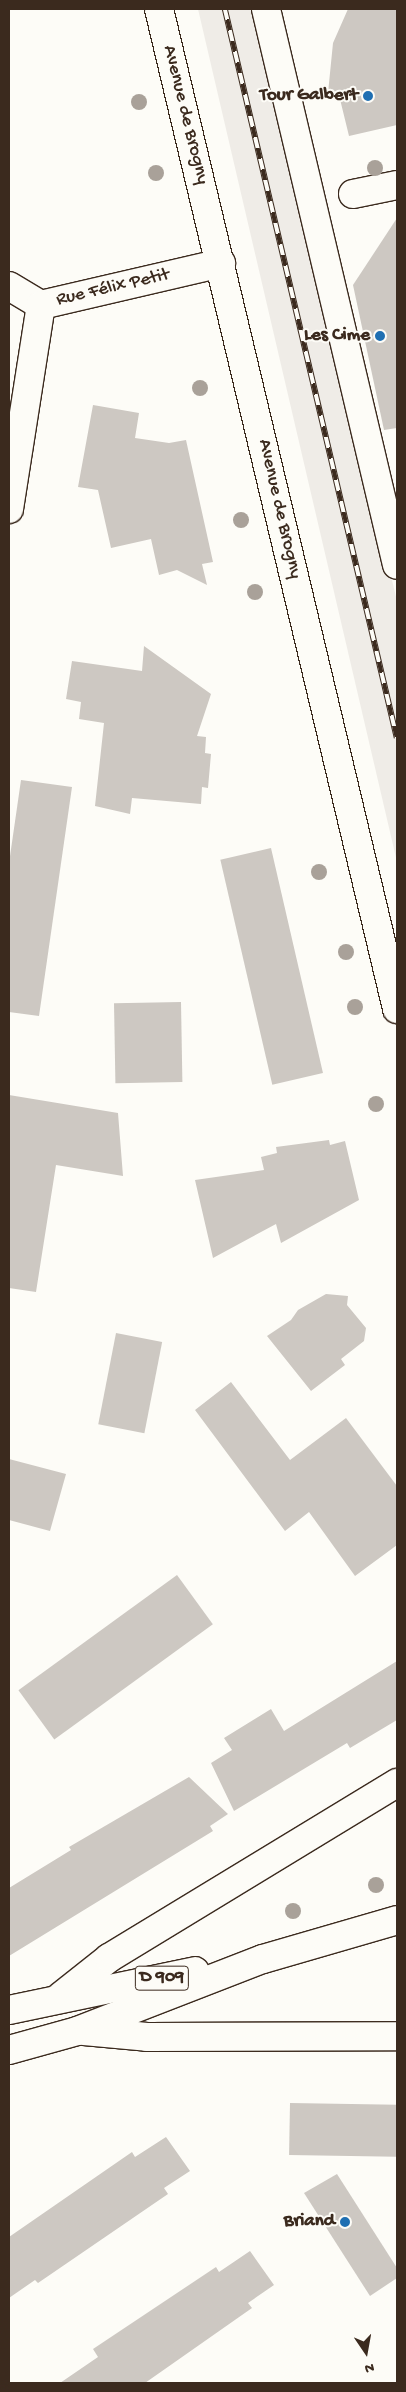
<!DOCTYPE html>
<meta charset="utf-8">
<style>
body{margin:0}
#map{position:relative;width:406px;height:2392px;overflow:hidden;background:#fdfcf7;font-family:"Gochi Hand",sans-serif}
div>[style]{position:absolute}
.built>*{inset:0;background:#efece7}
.building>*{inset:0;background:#cdc8c2;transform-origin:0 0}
.roads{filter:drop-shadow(1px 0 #3b2a1e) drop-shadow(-1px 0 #3b2a1e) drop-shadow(0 1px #3b2a1e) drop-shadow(0 -1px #3b2a1e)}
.street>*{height:28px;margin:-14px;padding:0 14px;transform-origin:14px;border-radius:14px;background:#fdfcf7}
.secondary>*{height:28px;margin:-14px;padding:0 14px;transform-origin:14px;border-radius:14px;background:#fdfcf7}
.primary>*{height:28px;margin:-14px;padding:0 14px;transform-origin:14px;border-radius:14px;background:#fdfcf7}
.rail>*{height:5.5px;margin-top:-2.75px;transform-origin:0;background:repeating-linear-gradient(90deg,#fdfcf7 0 11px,#3b2a1e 0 22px);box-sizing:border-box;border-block:1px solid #3b2a1e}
.trees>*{width:16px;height:16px;margin:-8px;border-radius:50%;background:#a9a199}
.dots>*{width:14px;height:14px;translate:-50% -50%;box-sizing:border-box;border:2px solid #fdfcf7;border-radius:50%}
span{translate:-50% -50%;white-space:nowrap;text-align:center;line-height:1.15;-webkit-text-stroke:4px #fdfcf7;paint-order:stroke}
.shield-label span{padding:1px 4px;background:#fdfcf7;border:1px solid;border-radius:4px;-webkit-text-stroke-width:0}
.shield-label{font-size:18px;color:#3b2a1e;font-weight:700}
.poi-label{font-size:19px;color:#3b2a1e;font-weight:700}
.right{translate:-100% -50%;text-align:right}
.street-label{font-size:19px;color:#3b2a1e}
.frame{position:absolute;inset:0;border:10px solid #3b2a1e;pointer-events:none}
.north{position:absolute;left:341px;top:2327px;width:50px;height:50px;-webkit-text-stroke:4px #fdfcf7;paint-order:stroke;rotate:168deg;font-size:14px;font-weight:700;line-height:20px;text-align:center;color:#3b2a1e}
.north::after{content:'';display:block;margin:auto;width:18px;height:22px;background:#3b2a1e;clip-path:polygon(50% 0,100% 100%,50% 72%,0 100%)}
</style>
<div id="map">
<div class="built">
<i style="clip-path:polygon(198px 9px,256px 9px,397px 601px,397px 862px)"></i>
</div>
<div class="building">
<i style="clip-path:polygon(348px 9px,397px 9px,397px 125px,349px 136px,338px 91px,328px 93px,333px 43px)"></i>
<i style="clip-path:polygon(397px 218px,397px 428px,384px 430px,353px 285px)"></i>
<i style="clip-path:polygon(93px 405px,139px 413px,135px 438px,169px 443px,186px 440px,213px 562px,202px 564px,207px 585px,177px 570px,159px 575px,151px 539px,111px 548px,98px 490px,78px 487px)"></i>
<i style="clip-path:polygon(144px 646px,211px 694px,197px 736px,206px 737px,205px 753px,211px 754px,208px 788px,202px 787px,201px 804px,132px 798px,130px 814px,95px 806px,104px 723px,79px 719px,81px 702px,66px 699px,72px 661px,142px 671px)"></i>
<i style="clip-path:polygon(21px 780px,72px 787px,39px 1016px,9px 1012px,9px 863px)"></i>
<i style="left:271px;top:848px;width:231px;height:52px;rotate:77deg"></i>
<i style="left:181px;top:1002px;width:80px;height:67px;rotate:89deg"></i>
<i style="clip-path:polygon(9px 1095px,118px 1113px,123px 1176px,56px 1165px,36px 1292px,9px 1288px)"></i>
<i style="clip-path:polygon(329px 1140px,330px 1145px,345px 1141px,359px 1200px,281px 1243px,276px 1224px,213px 1258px,195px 1180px,264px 1170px,261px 1157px,277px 1153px,276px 1147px)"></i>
<i style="clip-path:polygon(326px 1294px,348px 1296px,347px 1305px,366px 1328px,364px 1341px,341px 1359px,345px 1365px,311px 1391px,267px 1336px,291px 1320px,298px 1310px)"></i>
<i style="left:116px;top:1333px;width:47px;height:93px;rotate:11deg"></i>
<i style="clip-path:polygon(231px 1382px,290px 1460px,346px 1418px,397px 1486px,397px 1545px,355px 1576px,309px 1512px,285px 1531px,195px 1410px)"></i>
<i style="clip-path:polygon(9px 1459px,66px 1474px,50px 1531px,9px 1520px)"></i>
<i style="left:177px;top:1575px;width:61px;height:196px;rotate:54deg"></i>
<i style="clip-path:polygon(397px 1661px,397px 1720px,350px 1748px,347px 1743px,234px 1811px,211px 1763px,232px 1750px,224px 1738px,271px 1709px,284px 1731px)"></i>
<i style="clip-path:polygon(189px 1777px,228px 1814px,210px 1826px,213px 1831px,9px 1956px,9px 1888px,71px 1850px,69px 1847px)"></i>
<i style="left:290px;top:2103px;width:107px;height:52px;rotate:1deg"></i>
<i style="clip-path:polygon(166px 2137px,190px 2171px,164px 2188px,168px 2194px,38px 2283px,35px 2280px,9px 2298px,9px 2237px,132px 2152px,135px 2157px)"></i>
<i style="clip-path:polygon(337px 2174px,397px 2268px,397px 2278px,370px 2296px,304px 2193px)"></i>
<i style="clip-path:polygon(250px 2251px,274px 2285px,248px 2303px,252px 2308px,145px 2383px,60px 2383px,98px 2357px,93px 2349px,216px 2267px,219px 2272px)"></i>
</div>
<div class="roads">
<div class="street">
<i style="left:266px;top:9px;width:571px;rotate:76.74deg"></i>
<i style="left:353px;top:194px;width:45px;rotate:-11.6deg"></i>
<i style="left:9px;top:286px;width:37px;rotate:31deg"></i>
<i style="left:41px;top:305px;width:185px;rotate:-13.1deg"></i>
<i style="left:9px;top:509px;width:206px;rotate:-81.1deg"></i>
</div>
<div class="secondary">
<i style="left:159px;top:9px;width:1028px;rotate:76.61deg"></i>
</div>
<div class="primary">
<i style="left:61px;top:1996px;width:61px;rotate:-38.4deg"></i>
<i style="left:109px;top:1958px;width:337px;rotate:-31.3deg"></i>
<i style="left:9px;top:2010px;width:190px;rotate:-11.8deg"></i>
<i style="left:84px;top:2031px;width:63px;rotate:5.4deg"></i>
<i style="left:147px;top:2037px;width:250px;rotate:-0.2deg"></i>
<i style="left:9px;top:2050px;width:71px;rotate:-15.6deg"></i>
<i style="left:77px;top:2031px;width:199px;rotate:-21.2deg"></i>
<i style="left:263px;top:1959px;width:140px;rotate:-16.2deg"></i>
</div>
</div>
<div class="rail">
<i style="left:225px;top:9px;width:749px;rotate:76.72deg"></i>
</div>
<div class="trees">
<i style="left:139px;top:102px"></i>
<i style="left:375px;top:168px"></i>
<i style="left:156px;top:173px"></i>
<i style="left:200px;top:388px"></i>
<i style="left:241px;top:520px"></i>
<i style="left:255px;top:592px"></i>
<i style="left:319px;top:872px"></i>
<i style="left:346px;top:952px"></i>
<i style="left:355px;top:1007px"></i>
<i style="left:376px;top:1104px"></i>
<i style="left:376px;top:1885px"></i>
<i style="left:293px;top:1911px"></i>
</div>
<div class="dots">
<i style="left:368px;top:96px;background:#1f6fb2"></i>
<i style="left:380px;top:336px;background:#1f6fb2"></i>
<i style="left:345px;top:2222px;background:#1f6fb2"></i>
</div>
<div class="shield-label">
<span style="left:162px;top:1978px">D 909</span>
</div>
<div class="poi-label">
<span class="right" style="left:358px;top:96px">Tour Galbert</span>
<span class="right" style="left:370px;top:336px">Les Cime</span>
<span class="right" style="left:335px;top:2222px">Briand</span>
</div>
<div class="street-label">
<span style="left:185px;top:115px;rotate:76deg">Avenue de Brogny</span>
<span style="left:113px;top:288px;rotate:-13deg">Rue Félix Petit</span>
<span style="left:279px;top:509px;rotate:77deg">Avenue de Brogny</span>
</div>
<div class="frame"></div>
<div class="north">N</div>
</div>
